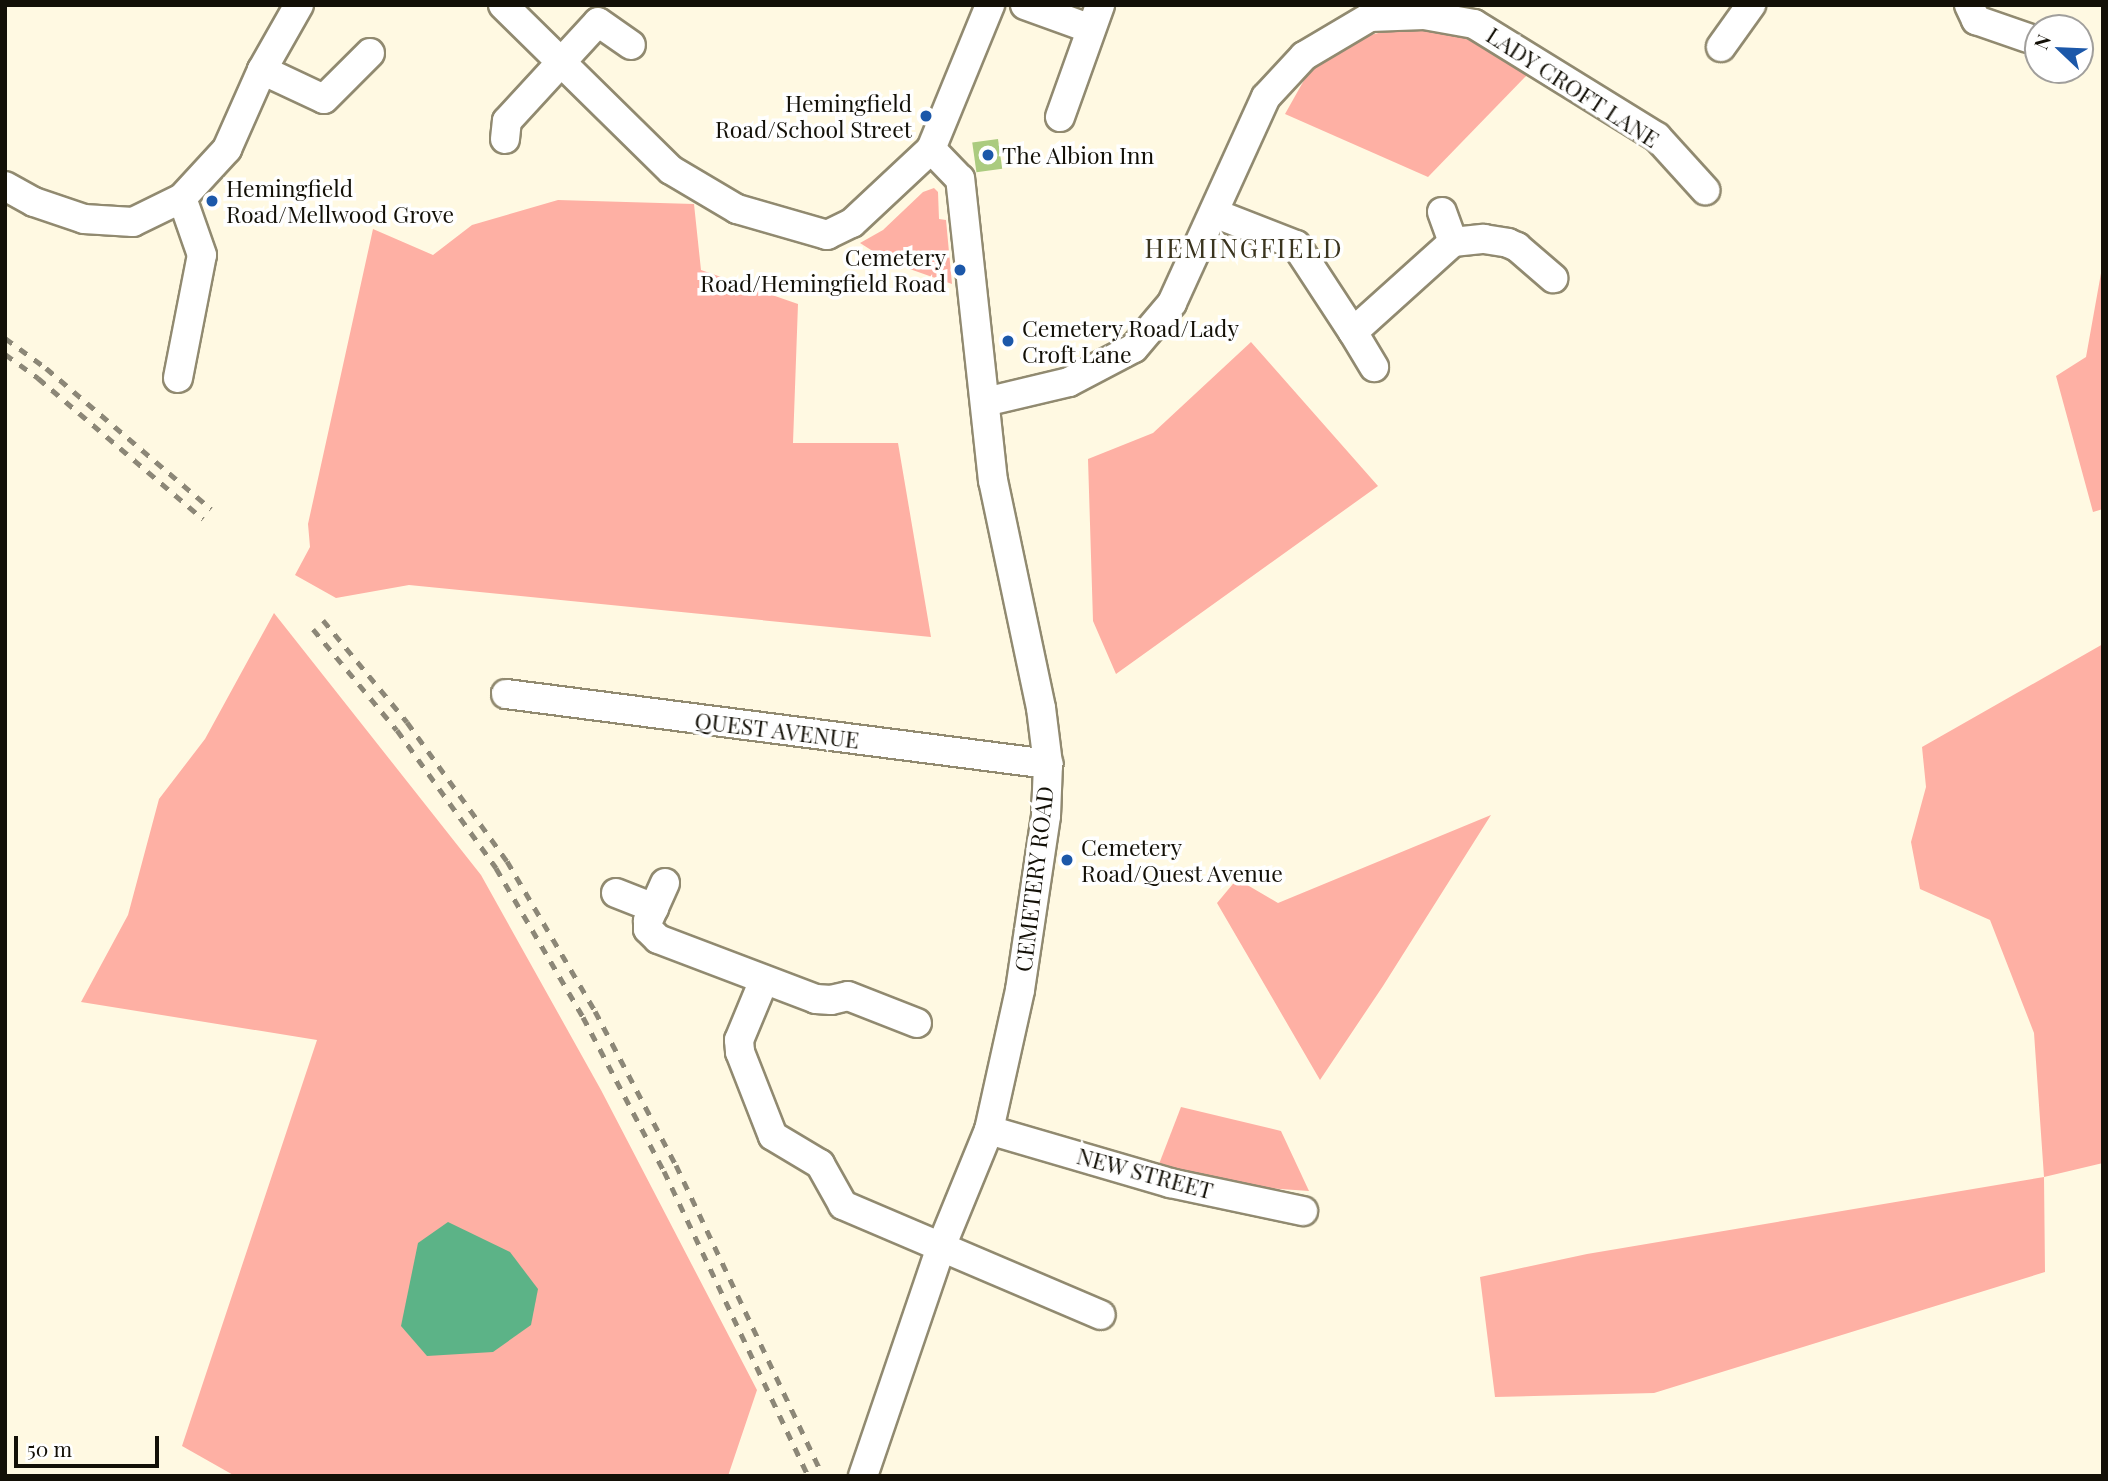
<!DOCTYPE html>
<style>
body{margin:0}
#map{position:relative;width:2108px;height:1481px;overflow:hidden;background:#fff9e2;font-family:"Playfair Display",serif}
div>[style]{position:absolute}
.green>*{inset:0;background:#feb0a4}
.water>*{inset:0;background:#5cb387}
.building>*{inset:0;background:#abcb7f;transform-origin:0 0}
.roads{filter:drop-shadow(2px 0 #918a70) drop-shadow(-2px 0 #918a70) drop-shadow(0 2px #918a70) drop-shadow(0 -2px #918a70)}
.minor>*{height:28px;margin:-14px;padding:0 14px;transform-origin:14px;border-radius:14px;background:#fff}
.rail>*{height:5px;margin-top:-2.5px;transform-origin:0;background:repeating-linear-gradient(90deg,#8c8777 0 9px,transparent 0 18px)}
.dots>*{width:19px;height:19px;translate:-50% -50%;box-sizing:border-box;border:4px solid #fff;border-radius:50%}
span{translate:-50% -50%;white-space:nowrap;text-align:center;line-height:1.15;-webkit-text-stroke:7px #fff;paint-order:stroke}
.street-label{font-size:23px;color:#131007}
.poi-label{font-size:23px;color:#131007}
.right{translate:-100% -50%;text-align:right}
.left{translate:0 -50%;text-align:left}
.quarter-label{font-size:26px;color:#3a341e;letter-spacing:2px}
.frame{position:absolute;inset:0;border:7px solid #131007;pointer-events:none}
.north{position:absolute;left:2024px;top:14px;width:70px;height:70px;box-sizing:border-box;background:#fff;border:2px solid #a19f9c;border-radius:50%;rotate:293deg;font-size:19px;font-weight:700;line-height:28px;text-align:center;color:#131007}
.north::after{content:'';display:block;margin:auto;width:24px;height:32px;background:#1c58a9;clip-path:polygon(50% 0,100% 100%,50% 72%,0 100%)}
.scale{position:absolute;left:14px;top:1436px;width:145px;height:32px;box-sizing:border-box;border:4px solid #131007;border-top:0;padding-left:9px;font-size:21px;line-height:24px;white-space:nowrap;color:#131007;-webkit-text-stroke:5px #fff;paint-order:stroke}
</style>
<div id="map">
<div class="green">
<i style="clip-path:polygon(1394px 29px,1436px 30px,1473px 41px,1530px 72px,1428px 177px,1285px 114px,1312px 66px,1359px 38px)"></i>
<i style="clip-path:polygon(934px 188px,938px 192px,939px 219px,946px 220px,952px 284px,890px 262px,860px 243px,883px 230px,923px 192px)"></i>
<i style="clip-path:polygon(558px 200px,694px 204px,701px 270px,798px 304px,793px 443px,898px 443px,931px 637px,409px 585px,336px 598px,295px 575px,310px 547px,308px 524px,373px 229px,433px 255px,472px 225px)"></i>
<i style="clip-path:polygon(2103px 262px,2103px 509px,2093px 512px,2056px 376px,2086px 357px)"></i>
<i style="clip-path:polygon(1251px 342px,1378px 486px,1116px 674px,1093px 621px,1088px 459px,1153px 433px)"></i>
<i style="clip-path:polygon(274px 613px,481px 875px,601px 1090px,757px 1390px,728px 1476px,235px 1476px,182px 1446px,317px 1040px,81px 1002px,128px 915px,159px 799px,205px 739px)"></i>
<i style="clip-path:polygon(2103px 644px,2103px 1163px,2044px 1177px,2045px 1272px,1654px 1393px,1495px 1397px,1480px 1277px,1587px 1254px,2044px 1177px,2034px 1033px,1990px 920px,1920px 889px,1911px 842px,1926px 787px,1922px 747px)"></i>
<i style="clip-path:polygon(1491px 815px,1383px 986px,1320px 1080px,1217px 903px,1237px 879px,1278px 903px)"></i>
<i style="clip-path:polygon(1181px 1107px,1281px 1131px,1309px 1191px,1250px 1187px,1204px 1179px,1159px 1164px)"></i>
</div>
<div class="water">
<i style="clip-path:polygon(448px 1222px,510px 1252px,538px 1289px,531px 1325px,493px 1352px,427px 1356px,401px 1326px,418px 1243px)"></i>
</div>
<div class="building">
<i style="left:998px;top:139px;width:30px;height:26px;rotate:82deg"></i>
</div>
<div class="roads">
<div class="minor">
<i style="left:503px;top:5px;width:235px;rotate:44.5deg"></i>
<i style="left:671px;top:170px;width:77px;rotate:30.6deg"></i>
<i style="left:737px;top:209px;width:94px;rotate:16.1deg"></i>
<i style="left:827px;top:235px;width:28px;rotate:-26deg"></i>
<i style="left:852px;top:223px;width:108px;rotate:-43.1deg"></i>
<i style="left:931px;top:149px;width:156px;rotate:-67.7deg"></i>
<i style="left:1025px;top:5px;width:70px;rotate:20deg"></i>
<i style="left:1969px;top:5px;width:17px;rotate:65deg"></i>
<i style="left:1976px;top:20px;width:55px;rotate:19.1deg"></i>
<i style="left:1721px;top:47px;width:52px;rotate:-54.5deg"></i>
<i style="left:262px;top:70px;width:68px;rotate:25.1deg"></i>
<i style="left:324px;top:99px;width:65px;rotate:-45deg"></i>
<i style="left:1060px;top:117px;width:119px;rotate:-70.3deg"></i>
<i style="left:505px;top:139px;width:18px;rotate:-84deg"></i>
<i style="left:507px;top:121px;width:134px;rotate:-47.4deg"></i>
<i style="left:598px;top:22px;width:40px;rotate:34.9deg"></i>
<i style="left:5px;top:186px;width:33px;rotate:29deg"></i>
<i style="left:34px;top:202px;width:53px;rotate:18.8deg"></i>
<i style="left:84px;top:219px;width:49px;rotate:3.5deg"></i>
<i style="left:133px;top:222px;width:55px;rotate:-26.1deg"></i>
<i style="left:182px;top:198px;width:67px;rotate:-47.4deg"></i>
<i style="left:227px;top:149px;width:86px;rotate:-66.1deg"></i>
<i style="left:262px;top:70px;width:75px;rotate:-60.4deg"></i>
<i style="left:1442px;top:212px;width:32px;rotate:70deg"></i>
<i style="left:1214px;top:213px;width:88px;rotate:21.3deg"></i>
<i style="left:1296px;top:245px;width:104px;rotate:56.8deg"></i>
<i style="left:1353px;top:332px;width:135px;rotate:-42deg"></i>
<i style="left:1453px;top:242px;width:31px;rotate:-6deg"></i>
<i style="left:1484px;top:239px;width:24px;rotate:9deg"></i>
<i style="left:1508px;top:243px;width:10px;rotate:24deg"></i>
<i style="left:1517px;top:247px;width:48px;rotate:40.7deg"></i>
<i style="left:1353px;top:332px;width:41px;rotate:59deg"></i>
<i style="left:178px;top:378px;width:125px;rotate:-79deg"></i>
<i style="left:202px;top:255px;width:60px;rotate:-109.3deg"></i>
<i style="left:985px;top:402px;width:86px;rotate:-13.4deg"></i>
<i style="left:1069px;top:382px;width:73px;rotate:-27.6deg"></i>
<i style="left:1134px;top:348px;width:59px;rotate:-49.8deg"></i>
<i style="left:1172px;top:303px;width:226px;rotate:-65.5deg"></i>
<i style="left:1266px;top:97px;width:56px;rotate:-47.2deg"></i>
<i style="left:1304px;top:56px;width:77px;rotate:-30.6deg"></i>
<i style="left:1370px;top:17px;width:54px;rotate:-2.1deg"></i>
<i style="left:1424px;top:15px;width:51px;rotate:10.2deg"></i>
<i style="left:1474px;top:24px;width:215px;rotate:31.7deg"></i>
<i style="left:1657px;top:137px;width:72px;rotate:47.8deg"></i>
<i style="left:506px;top:694px;width:547px;rotate:7.36deg"></i>
<i style="left:665px;top:883px;width:42px;rotate:114.1deg"></i>
<i style="left:648px;top:921px;width:8px;rotate:90deg"></i>
<i style="left:648px;top:929px;width:14px;rotate:45deg"></i>
<i style="left:658px;top:939px;width:169px;rotate:20.8deg"></i>
<i style="left:816px;top:999px;width:15px;rotate:4deg"></i>
<i style="left:831px;top:1000px;width:17px;rotate:-13deg"></i>
<i style="left:848px;top:996px;width:74px;rotate:21.4deg"></i>
<i style="left:616px;top:893px;width:41px;rotate:21.5deg"></i>
<i style="left:764px;top:980px;width:65px;rotate:112.6deg"></i>
<i style="left:739px;top:1040px;width:12px;rotate:85deg"></i>
<i style="left:740px;top:1052px;width:90px;rotate:68.6deg"></i>
<i style="left:773px;top:1136px;width:55px;rotate:30.8deg"></i>
<i style="left:820px;top:1164px;width:47px;rotate:60.7deg"></i>
<i style="left:843px;top:1205px;width:280px;rotate:23.1deg"></i>
<i style="left:989px;top:1130px;width:189px;rotate:16.3deg"></i>
<i style="left:1170px;top:1183px;width:136px;rotate:11.9deg"></i>
<i style="left:863px;top:1476px;width:242px;rotate:-71.2deg"></i>
<i style="left:941px;top:1247px;width:126px;rotate:-67.7deg"></i>
<i style="left:989px;top:1130px;width:143px;rotate:-77.5deg"></i>
<i style="left:1020px;top:990px;width:176px;rotate:-81.5deg"></i>
<i style="left:1046px;top:816px;width:52px;rotate:-87.8deg"></i>
<i style="left:1048px;top:764px;width:56px;rotate:-97.1deg"></i>
<i style="left:1041px;top:708px;width:232px;rotate:-101.9deg"></i>
<i style="left:993px;top:481px;width:304px;rotate:-96.2deg"></i>
<i style="left:960px;top:179px;width:42px;rotate:-134deg"></i>
</div>
</div>
<div class="rail">
<i style="left:5px;top:338px;width:51px;rotate:36.2deg"></i>
<i style="left:46px;top:368px;width:217px;rotate:40.5deg"></i>
<i style="left:5px;top:354px;width:41px;rotate:36deg"></i>
<i style="left:38px;top:378px;width:217px;rotate:40.5deg"></i>
<i style="left:323px;top:620px;width:132px;rotate:50.5deg"></i>
<i style="left:407px;top:722px;width:171px;rotate:54.3deg"></i>
<i style="left:507px;top:861px;width:174px;rotate:59.6deg"></i>
<i style="left:595px;top:1011px;width:174px;rotate:62.3deg"></i>
<i style="left:676px;top:1165px;width:344px;rotate:64.7deg"></i>
<i style="left:313px;top:629px;width:131px;rotate:50.3deg"></i>
<i style="left:397px;top:730px;width:170px;rotate:54.3deg"></i>
<i style="left:496px;top:868px;width:173px;rotate:59.7deg"></i>
<i style="left:583px;top:1017px;width:174px;rotate:62.3deg"></i>
<i style="left:664px;top:1171px;width:337px;rotate:64.7deg"></i>
</div>
<div class="dots">
<i style="left:926px;top:116px;background:#1c58a9"></i>
<i style="left:988px;top:155px;background:#1c58a9"></i>
<i style="left:212px;top:201px;background:#1c58a9"></i>
<i style="left:960px;top:270px;background:#1c58a9"></i>
<i style="left:1008px;top:341px;background:#1c58a9"></i>
<i style="left:1067px;top:860px;background:#1c58a9"></i>
</div>
<div class="street-label">
<span style="left:1573px;top:87px;rotate:33deg">LADY CROFT LANE</span>
<span style="left:777px;top:730px;rotate:7deg">QUEST AVENUE</span>
<span style="left:1034px;top:879px;rotate:-83deg">CEMETERY ROAD</span>
<span style="left:1145px;top:1173px;rotate:15deg">NEW STREET</span>
</div>
<div class="poi-label">
<span class="right" style="left:912px;top:116px">Hemingfield<br>Road/School Street</span>
<span class="left" style="left:1002px;top:155px">The Albion Inn</span>
<span class="left" style="left:226px;top:201px">Hemingfield<br>Road/Mellwood Grove</span>
<span class="right" style="left:946px;top:270px">Cemetery<br>Road/Hemingfield Road</span>
<span class="left" style="left:1022px;top:341px">Cemetery Road/Lady<br>Croft Lane</span>
<span class="left" style="left:1081px;top:860px">Cemetery<br>Road/Quest Avenue</span>
</div>
<div class="quarter-label">
<span style="left:1244px;top:248px">HEMINGFIELD</span>
</div>
<div class="frame"></div>
<div class="north">N</div>
<div class="scale">50 m</div>
</div>
